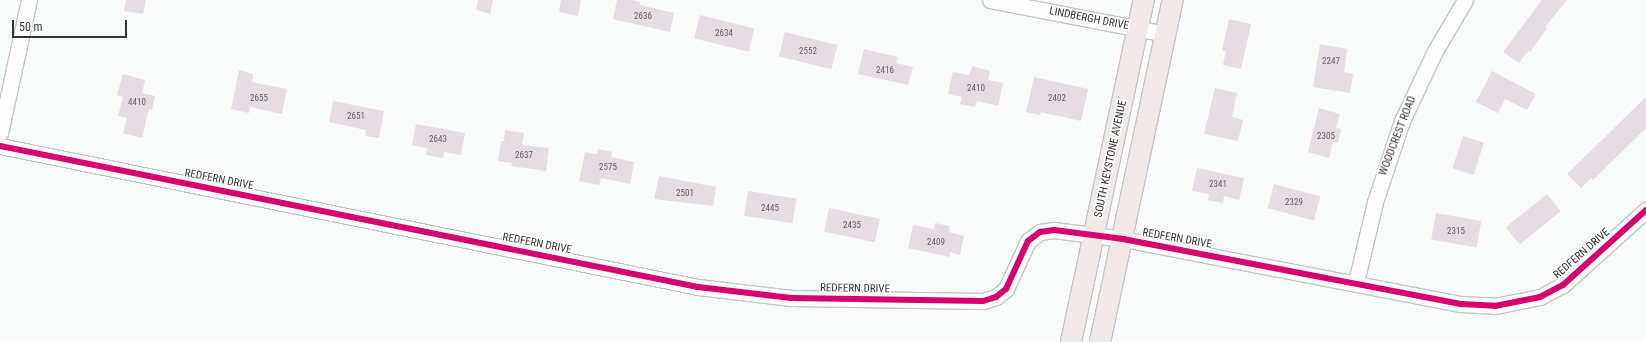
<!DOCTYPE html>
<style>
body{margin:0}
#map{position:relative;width:1646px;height:342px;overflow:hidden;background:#f9fafa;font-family:"Roboto Condensed",sans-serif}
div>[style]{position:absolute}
.building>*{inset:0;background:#e6dce3;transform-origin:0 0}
.roads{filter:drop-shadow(1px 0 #c4c5c5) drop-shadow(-1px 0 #c4c5c5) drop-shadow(0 1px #c4c5c5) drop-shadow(0 -1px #c4c5c5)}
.minor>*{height:15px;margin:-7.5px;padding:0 7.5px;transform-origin:7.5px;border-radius:7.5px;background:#fefefe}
.major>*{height:20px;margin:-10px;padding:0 10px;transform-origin:10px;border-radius:10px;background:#f0e9e7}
.cycleway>*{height:6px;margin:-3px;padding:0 3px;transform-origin:3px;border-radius:3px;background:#d6006c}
span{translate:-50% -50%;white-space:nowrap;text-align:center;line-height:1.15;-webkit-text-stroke:3px #fff;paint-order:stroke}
.number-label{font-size:9px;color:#605e60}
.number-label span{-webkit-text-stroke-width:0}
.street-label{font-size:11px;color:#343435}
.scale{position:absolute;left:12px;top:20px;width:115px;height:18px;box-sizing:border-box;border:2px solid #343435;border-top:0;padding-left:5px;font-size:12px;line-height:14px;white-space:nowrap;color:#343435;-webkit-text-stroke:3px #fff;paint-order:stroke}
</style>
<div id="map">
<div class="building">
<i style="clip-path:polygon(126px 0,146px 0,143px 14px,124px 11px)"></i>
<i style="clip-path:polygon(478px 0,493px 0,490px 14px,476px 10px)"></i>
<i style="clip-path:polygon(561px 0,581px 0,578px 16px,559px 12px)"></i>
<i style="clip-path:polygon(617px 0,632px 0,640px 2px,640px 5px,674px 13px,670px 32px,613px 19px)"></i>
<i style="clip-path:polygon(1542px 0,1567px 0,1545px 27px,1547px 28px,1530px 52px,1528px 51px,1519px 63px,1503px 52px)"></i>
<i style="left:700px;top:15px;width:56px;height:24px;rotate:14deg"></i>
<i style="clip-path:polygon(1229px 19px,1251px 24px,1241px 69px,1223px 65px,1226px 51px,1222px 51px)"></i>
<i style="left:785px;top:32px;width:54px;height:25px;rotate:14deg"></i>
<i style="clip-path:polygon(1320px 44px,1347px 49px,1344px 72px,1353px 74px,1350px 93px,1313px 87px)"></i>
<i style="clip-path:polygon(864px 49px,898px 57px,896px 63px,913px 67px,908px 85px,858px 74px)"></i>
<i style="clip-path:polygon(972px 66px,990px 71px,988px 80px,1003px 83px,998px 106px,977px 101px,975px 107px,960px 104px,962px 97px,948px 94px,953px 72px,969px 75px)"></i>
<i style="clip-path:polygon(239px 70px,253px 74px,252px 82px,287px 89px,282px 114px,250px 107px,249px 113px,231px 109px)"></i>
<i style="clip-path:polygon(1492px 71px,1536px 94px,1527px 110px,1505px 99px,1498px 113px,1476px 102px)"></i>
<i style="clip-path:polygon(123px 74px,145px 80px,142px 93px,155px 96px,152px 110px,149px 109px,142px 138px,123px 133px,127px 118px,118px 116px,123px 97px,117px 95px)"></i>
<i style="clip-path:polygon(1034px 77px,1088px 89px,1081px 121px,1041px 112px,1040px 115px,1026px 112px)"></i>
<i style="clip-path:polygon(1215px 88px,1237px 93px,1232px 117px,1243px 120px,1238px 141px,1204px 134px)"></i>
<i style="clip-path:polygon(1646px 97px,1646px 128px,1593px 180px,1591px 178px,1581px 188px,1567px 174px)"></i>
<i style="clip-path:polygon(333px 101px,384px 111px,379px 138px,365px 136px,366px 130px,329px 122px)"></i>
<i style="clip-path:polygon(1319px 108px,1340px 114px,1336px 128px,1341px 129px,1338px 143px,1333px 142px,1329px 158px,1308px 152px)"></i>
<i style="clip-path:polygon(416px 124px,465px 133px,461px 155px,444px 152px,443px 158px,426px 155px,427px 148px,412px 145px)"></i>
<i style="clip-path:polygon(505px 130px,524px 133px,522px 145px,549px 148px,546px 171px,511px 166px,512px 163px,498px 161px,501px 141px,504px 141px)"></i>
<i style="left:1463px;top:136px;width:22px;height:34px;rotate:18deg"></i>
<i style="clip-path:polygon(598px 149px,612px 152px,611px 157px,634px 162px,630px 184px,601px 178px,599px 185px,579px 181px,585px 152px,597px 154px)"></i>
<i style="clip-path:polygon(1197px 168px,1244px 178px,1239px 200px,1224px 196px,1223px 203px,1208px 200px,1209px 194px,1192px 191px)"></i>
<i style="clip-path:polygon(659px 176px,716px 187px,713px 206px,654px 199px)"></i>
<i style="left:1274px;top:184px;width:48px;height:25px;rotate:15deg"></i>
<i style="left:748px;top:191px;width:49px;height:25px;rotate:9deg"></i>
<i style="left:1547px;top:194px;width:22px;height:53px;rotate:51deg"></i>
<i style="left:829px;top:208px;width:52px;height:24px;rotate:12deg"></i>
<i style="left:1436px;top:213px;width:46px;height:27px;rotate:10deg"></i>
<i style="clip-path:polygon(935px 223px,950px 226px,949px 232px,964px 236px,960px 255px,950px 252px,950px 257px,908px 248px,913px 225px,934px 229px)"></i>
</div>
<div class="roads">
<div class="minor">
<i style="left:990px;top:0;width:179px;rotate:10.9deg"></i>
<i style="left:0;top:133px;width:136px;rotate:-77.7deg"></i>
<i style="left:0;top:146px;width:712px;rotate:11.42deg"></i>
<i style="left:698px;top:287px;width:94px;rotate:6.7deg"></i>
<i style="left:791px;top:298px;width:192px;rotate:0.9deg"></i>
<i style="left:983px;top:301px;width:14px;rotate:-17deg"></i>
<i style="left:996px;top:297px;width:13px;rotate:-39deg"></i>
<i style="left:1006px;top:289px;width:53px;rotate:-65.4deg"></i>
<i style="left:1028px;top:241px;width:15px;rotate:-37deg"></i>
<i style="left:1040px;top:232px;width:14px;rotate:-8deg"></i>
<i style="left:1054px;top:230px;width:70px;rotate:7.4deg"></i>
<i style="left:1123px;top:239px;width:344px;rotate:10.9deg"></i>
<i style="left:1461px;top:304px;width:34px;rotate:3deg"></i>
<i style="left:1495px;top:306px;width:46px;rotate:-11.3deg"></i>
<i style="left:1540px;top:297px;width:26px;rotate:-28deg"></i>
<i style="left:1563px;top:285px;width:112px;rotate:-42.1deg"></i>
<i style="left:1356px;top:282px;width:82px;rotate:-76.6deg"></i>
<i style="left:1375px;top:202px;width:85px;rotate:-71.6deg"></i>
<i style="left:1402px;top:121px;width:77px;rotate:-64.8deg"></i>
<i style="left:1435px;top:51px;width:59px;rotate:-59.5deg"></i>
</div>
<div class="major">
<i style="left:1071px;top:342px;width:350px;rotate:-78deg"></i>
<i style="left:1100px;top:342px;width:350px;rotate:-78deg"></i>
</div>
</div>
<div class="cycleway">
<i style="left:0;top:146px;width:712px;rotate:11.42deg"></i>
<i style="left:698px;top:287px;width:94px;rotate:6.7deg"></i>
<i style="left:791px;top:298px;width:192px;rotate:0.9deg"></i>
<i style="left:983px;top:301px;width:14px;rotate:-17deg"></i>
<i style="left:996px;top:297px;width:13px;rotate:-39deg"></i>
<i style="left:1006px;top:289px;width:53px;rotate:-65.4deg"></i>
<i style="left:1028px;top:241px;width:15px;rotate:-37deg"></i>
<i style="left:1040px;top:232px;width:14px;rotate:-8deg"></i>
<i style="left:1054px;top:230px;width:70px;rotate:7.4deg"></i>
<i style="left:1123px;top:239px;width:344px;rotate:10.9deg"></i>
<i style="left:1461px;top:304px;width:34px;rotate:3deg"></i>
<i style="left:1495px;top:306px;width:46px;rotate:-11.3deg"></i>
<i style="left:1540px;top:297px;width:26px;rotate:-28deg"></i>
<i style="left:1563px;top:285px;width:112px;rotate:-42.1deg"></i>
</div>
<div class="number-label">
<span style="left:643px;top:16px">2636</span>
<span style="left:724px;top:33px">2634</span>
<span style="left:808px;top:51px">2552</span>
<span style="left:1331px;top:61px">2247</span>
<span style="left:885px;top:70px">2416</span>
<span style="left:976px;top:88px">2410</span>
<span style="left:259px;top:98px">2655</span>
<span style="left:1057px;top:98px">2402</span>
<span style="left:137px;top:102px">4410</span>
<span style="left:356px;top:116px">2651</span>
<span style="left:1326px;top:136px">2305</span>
<span style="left:438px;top:139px">2643</span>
<span style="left:524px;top:155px">2637</span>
<span style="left:608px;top:167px">2575</span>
<span style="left:1218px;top:184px">2341</span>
<span style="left:685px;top:193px">2501</span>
<span style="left:1294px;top:202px">2329</span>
<span style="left:770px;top:208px">2445</span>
<span style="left:852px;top:225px">2435</span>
<span style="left:1456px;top:231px">2315</span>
<span style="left:936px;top:242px">2409</span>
</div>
<div class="street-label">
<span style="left:1089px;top:19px;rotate:11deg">LINDBERGH DRIVE</span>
<span style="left:1398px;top:136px;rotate:-69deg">WOODCREST ROAD</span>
<span style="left:1111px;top:159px;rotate:-78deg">SOUTH KEYSTONE AVENUE</span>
<span style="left:219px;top:180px;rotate:11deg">REDFERN DRIVE</span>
<span style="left:1177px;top:239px;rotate:10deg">REDFERN DRIVE</span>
<span style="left:537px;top:244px;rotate:11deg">REDFERN DRIVE</span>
<span style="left:1582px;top:254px;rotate:-41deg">REDFERN DRIVE</span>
<span style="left:855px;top:289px;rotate:1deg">REDFERN DRIVE</span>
</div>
<div class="scale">50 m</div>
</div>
